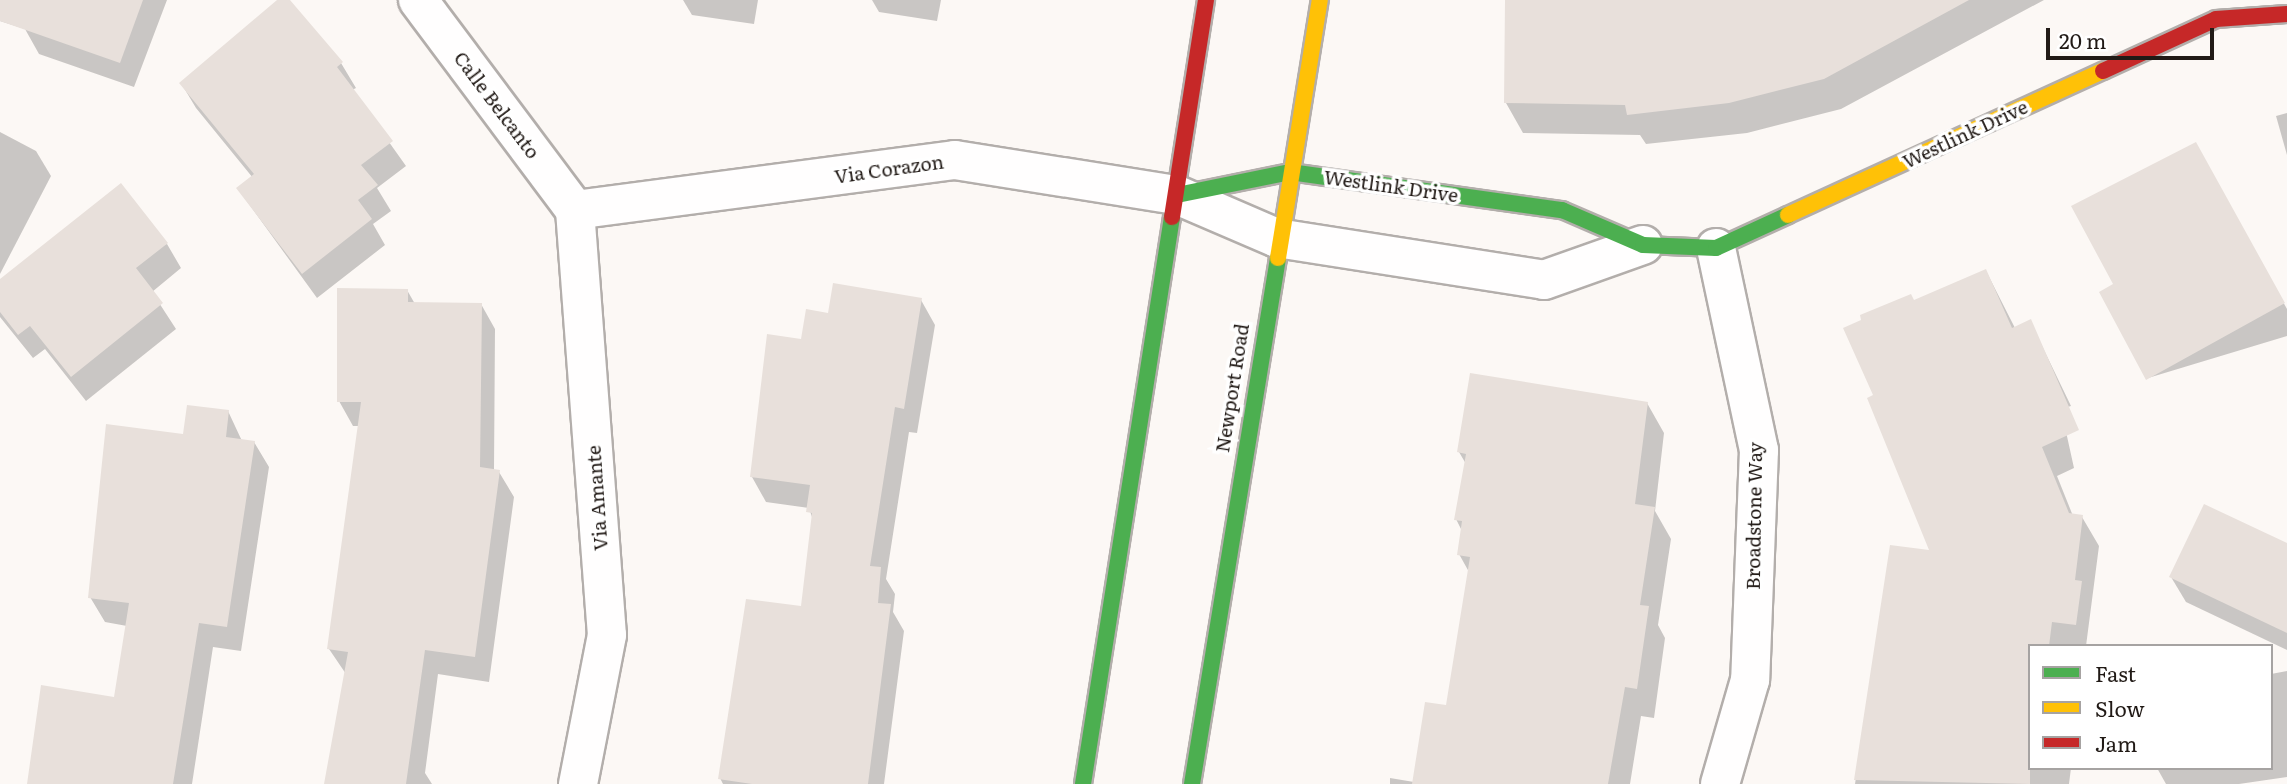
<!DOCTYPE html>
<style>
body{margin:0}
#map{position:relative;width:2287px;height:784px;overflow:hidden;background:#fcf8f5;font-family:Literata,serif}
div>[style]{position:absolute}
.shadow>*{inset:0;background:#0003}
.building>*{inset:0;background:#e8e0db}
.roads{filter:drop-shadow(2px 0 #b3aeab) drop-shadow(-2px 0 #b3aeab) drop-shadow(0 2px #b3aeab) drop-shadow(0 -2px #b3aeab)}
.street>*{height:38px;margin:-19px;padding:0 19px;transform-origin:19px;border-radius:19px;background:#fffefe}
.fast>*{height:16px;margin:-8px;padding:0 8px;transform-origin:8px;border-radius:8px;background:#4caf50}
.slow>*{height:16px;margin:-8px;padding:0 8px;transform-origin:8px;border-radius:8px;background:#ffc107}
.jam>*{height:16px;margin:-8px;padding:0 8px;transform-origin:8px;border-radius:8px;background:#c62828}
span{translate:-50% -50%;white-space:nowrap;text-align:center;line-height:1.15;-webkit-text-stroke:7px #fff;paint-order:stroke}
.street-label{font-size:19px;color:#211a16}
.legend{position:absolute;left:2028px;top:644px;width:245px;height:126px;box-sizing:border-box;background:#fff;border:2px solid #a6a3a2;margin:0;padding:9px 12px;list-style:none;font-size:21px;color:#211a16}
.legend li{display:flex;align-items:center;gap:14px;height:35px}
.legend b{width:35px;border:2px solid #a6a3a2}
.scale{position:absolute;left:2046px;top:28px;width:168px;height:32px;box-sizing:border-box;border:4px solid #211a16;border-top:0;padding-left:9px;font-size:21px;line-height:24px;white-space:nowrap;color:#211a16;-webkit-text-stroke:5px #fff;paint-order:stroke}
</style>
<div id="map">
<div class="shadow">
<i style="clip-path:polygon(0 0,167px 0,134px 87px,39px 54px,25px 29px,0 21px)"></i>
<i style="clip-path:polygon(280px 0,288px 0,341px 63px,356px 88px,352px 90px,406px 166px,377px 188px,391px 211px,373px 224px,385px 245px,317px 298px,238px 189px,253px 178px,196px 108px,181px 83px)"></i>
<i style="clip-path:polygon(683px 0,758px 0,754px 24px,692px 15px)"></i>
<i style="clip-path:polygon(872px 0,941px 0,937px 21px,879px 12px)"></i>
<i style="clip-path:polygon(1505px 0,2044px 0,1841px 109px,1747px 133px,1646px 144px,1640px 135px,1523px 133px,1506px 103px)"></i>
<i style="clip-path:polygon(2287px 113px,2287px 155px,2276px 116px)"></i>
<i style="clip-path:polygon(0 132px,36px 151px,51px 176px,0 274px)"></i>
<i style="clip-path:polygon(2209px 169px,2287px 309px,2287px 336px,2148px 378px,2115px 285px)"></i>
<i style="clip-path:polygon(167px 244px,181px 268px,152px 292px,176px 329px,86px 401px,45px 349px,33px 358px,0 317px,0 281px)"></i>
<i style="clip-path:polygon(1986px 271px,2015px 328px,2030px 321px,2071px 406px,2061px 409px,2074px 468px,2057px 476px,2073px 516px,2082px 517px,2099px 546px,2086px 646px,2030px 646px,2030px 768px,2071px 768px,2069px 784px,1855px 784px,1891px 547px,1932px 552px,1876px 396px,1914px 302px)"></i>
<i style="clip-path:polygon(407px 290px,415px 304px,481px 304px,495px 329px,494px 471px,499px 472px,514px 497px,489px 682px,438px 674px,425px 773px,432px 784px,326px 784px,346px 674px,329px 649px,359px 426px,353px 426px,339px 401px)"></i>
<i style="clip-path:polygon(921px 300px,935px 325px,917px 433px,909px 432px,886px 579px,895px 594px,893px 612px,904px 631px,884px 784px,723px 784px,720px 778px,803px 608px,813px 520px,809px 508px,766px 502px,752px 477px,768px 336px,802px 341px,829px 315px)"></i>
<i style="clip-path:polygon(1647px 403px,1664px 433px,1655px 511px,1671px 539px,1658px 625px,1665px 638px,1654px 718px,1641px 716px,1630px 784px,1390px 784px,1390px 778px,1414px 782px,1448px 707px,1469px 572px,1459px 554px,1462px 531px,1456px 519px,1466px 464px,1459px 452px)"></i>
<i style="clip-path:polygon(228px 411px,242px 441px,254px 442px,269px 467px,241px 651px,213px 647px,192px 784px,29px 784px,115px 699px,127px 626px,105px 622px,90px 597px,185px 436px)"></i>
<i style="clip-path:polygon(2287px 545px,2287px 650px,2186px 602px,2171px 577px)"></i>
<i style="clip-path:polygon(2287px 671px,2287px 777px,2239px 784px,2166px 784px,2157px 768px,2271px 768px,2271px 674px)"></i>
</div>
<div class="building">
<i style="clip-path:polygon(0 0,143px 0,120px 63px,0 21px)"></i>
<i style="clip-path:polygon(277px 0,290px 0,343px 62px,337px 67px,393px 141px,361px 165px,378px 185px,358px 200px,372px 219px,302px 274px,236px 188px,254px 174px,179px 83px)"></i>
<i style="clip-path:polygon(1505px 0,1969px 0,1824px 79px,1729px 103px,1627px 115px,1625px 105px,1504px 103px)"></i>
<i style="clip-path:polygon(2196px 142px,2285px 303px,2146px 380px,2099px 292px,2113px 284px,2071px 206px)"></i>
<i style="clip-path:polygon(121px 183px,168px 243px,136px 268px,163px 303px,71px 377px,30px 326px,18px 335px,0 312px,0 279px)"></i>
<i style="clip-path:polygon(1986px 269px,2012px 328px,2031px 319px,2079px 430px,2042px 447px,2069px 513px,2083px 515px,2075px 580px,2082px 581px,2076px 625px,2052px 622px,2049px 646px,2030px 646px,2030px 784px,1854px 780px,1890px 545px,1929px 550px,1867px 398px,1873px 395px,1843px 328px,1861px 320px,1860px 315px,1911px 294px,1914px 300px)"></i>
<i style="clip-path:polygon(833px 283px,922px 298px,904px 409px,895px 407px,870px 566px,881px 567px,878px 603px,891px 604px,868px 784px,752px 784px,718px 779px,746px 599px,801px 606px,812px 513px,806px 512px,810px 485px,750px 477px,767px 334px,801px 339px,806px 309px,828px 313px)"></i>
<i style="clip-path:polygon(337px 288px,408px 289px,408px 302px,482px 303px,480px 467px,500px 470px,475px 657px,425px 650px,406px 784px,324px 784px,348px 652px,327px 649px,361px 402px,337px 402px)"></i>
<i style="clip-path:polygon(1470px 373px,1648px 402px,1635px 504px,1655px 507px,1640px 605px,1649px 606px,1637px 689px,1625px 687px,1608px 784px,1412px 784px,1425px 702px,1446px 705px,1470px 557px,1457px 555px,1462px 521px,1454px 520px,1466px 454px,1457px 452px)"></i>
<i style="clip-path:polygon(187px 405px,229px 410px,226px 437px,255px 441px,227px 627px,199px 623px,173px 784px,27px 784px,41px 685px,114px 697px,129px 603px,88px 598px,106px 424px,183px 434px)"></i>
<i style="clip-path:polygon(2204px 504px,2287px 543px,2287px 633px,2169px 577px)"></i>
</div>
<div class="roads">
<div class="street">
<i style="left:418px;top:0;width:262px;rotate:53.2deg"></i>
<i style="left:575px;top:210px;width:383px;rotate:-7.5deg"></i>
<i style="left:955px;top:160px;width:225px;rotate:9deg"></i>
<i style="left:1177px;top:195px;width:109px;rotate:23.3deg"></i>
<i style="left:1277px;top:238px;width:270px;rotate:8.9deg"></i>
<i style="left:1544px;top:280px;width:105px;rotate:-19.5deg"></i>
<i style="left:575px;top:210px;width:426px;rotate:85.7deg"></i>
<i style="left:607px;top:635px;width:152px;rotate:101deg"></i>
<i style="left:1716px;top:248px;width:207px;rotate:78deg"></i>
<i style="left:1759px;top:450px;width:230px;rotate:92.2deg"></i>
<i style="left:1750px;top:680px;width:108px;rotate:106.1deg"></i>
</div>
<div class="fast">
<i style="left:1177px;top:195px;width:115px;rotate:-11.5deg"></i>
<i style="left:1290px;top:172px;width:275px;rotate:8deg"></i>
<i style="left:1562px;top:210px;width:88px;rotate:23.4deg"></i>
<i style="left:1643px;top:245px;width:73px;rotate:2.4deg"></i>
<i style="left:1716px;top:248px;width:79px;rotate:-24.6deg"></i>
<i style="left:1083px;top:784px;width:574px;rotate:-81.08deg"></i>
<i style="left:1192px;top:784px;width:533px;rotate:-80.71deg"></i>
</div>
<div class="slow">
<i style="left:1788px;top:215px;width:346px;rotate:-24.6deg"></i>
<i style="left:1278px;top:258px;width:261px;rotate:-80.8deg"></i>
</div>
<div class="jam">
<i style="left:2103px;top:71px;width:124px;rotate:-24.7deg"></i>
<i style="left:2216px;top:19px;width:71px;rotate:-4deg"></i>
<i style="left:1172px;top:217px;width:220px;rotate:-81.1deg"></i>
</div>
</div>
<div class="street-label">
<span style="left:497px;top:105px;rotate:53deg">Calle Belcanto</span>
<span style="left:1965px;top:134px;rotate:-25deg">Westlink Drive</span>
<span style="left:889px;top:169px;rotate:-8deg">Via Corazon</span>
<span style="left:1391px;top:186px;rotate:8deg">Westlink Drive</span>
<span style="left:1232px;top:388px;rotate:-81deg">Newport Road</span>
<span style="left:597px;top:498px;rotate:-94deg">Via Amante</span>
<span style="left:1754px;top:516px;rotate:-89deg">Broadstone Way</span>
</div>
<ul class="legend">
<li><b style="height:9px;background:#4caf50"></b>Fast</li>
<li><b style="height:9px;background:#ffc107"></b>Slow</li>
<li><b style="height:9px;background:#c62828"></b>Jam</li>
</ul>
<div class="scale">20 m</div>
</div>
